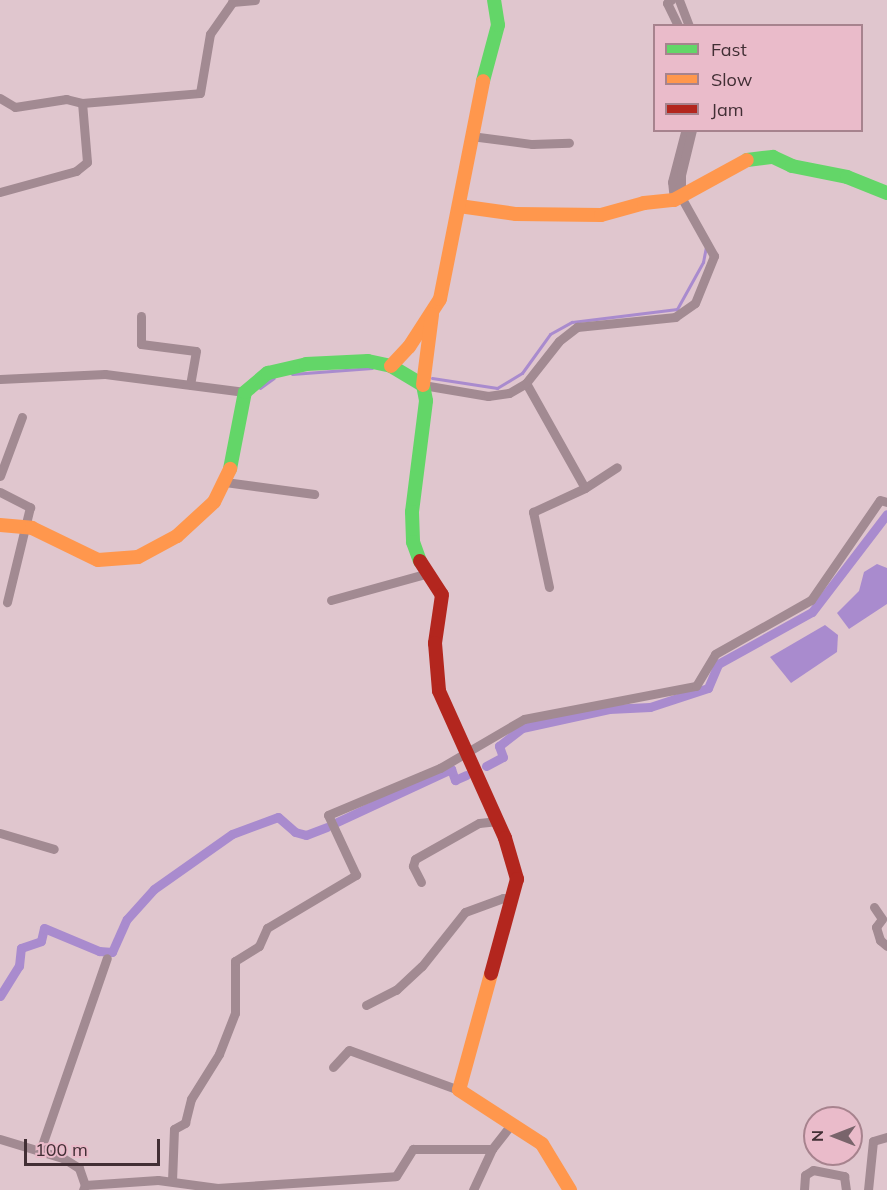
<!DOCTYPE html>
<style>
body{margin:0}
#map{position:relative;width:887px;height:1190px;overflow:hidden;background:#e0c6ce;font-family:Mulish,sans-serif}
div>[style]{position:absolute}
.water>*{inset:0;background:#a98bce}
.stream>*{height:3px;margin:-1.5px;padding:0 1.5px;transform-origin:1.5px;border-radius:1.5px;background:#a98bce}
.canal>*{height:9px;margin:-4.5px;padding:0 4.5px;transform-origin:4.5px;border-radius:4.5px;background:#a98bce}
.street>*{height:9px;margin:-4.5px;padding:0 4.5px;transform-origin:4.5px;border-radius:4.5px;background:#a28a92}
.fast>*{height:14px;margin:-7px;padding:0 7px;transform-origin:7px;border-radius:7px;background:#63d668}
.slow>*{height:14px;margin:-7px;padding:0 7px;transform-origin:7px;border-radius:7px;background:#ff974d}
.jam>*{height:14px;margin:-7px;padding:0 7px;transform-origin:7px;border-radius:7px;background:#b3261e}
span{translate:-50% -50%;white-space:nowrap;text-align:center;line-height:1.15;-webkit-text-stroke:6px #eabbca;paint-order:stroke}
.legend{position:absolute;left:653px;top:24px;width:210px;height:108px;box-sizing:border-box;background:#eabbca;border:2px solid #a7838e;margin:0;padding:8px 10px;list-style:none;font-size:18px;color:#422f35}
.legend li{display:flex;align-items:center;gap:12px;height:30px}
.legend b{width:30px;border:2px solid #a7838e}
.north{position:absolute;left:803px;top:1106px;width:60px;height:60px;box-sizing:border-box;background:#eabbca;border:2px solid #a7838e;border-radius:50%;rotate:270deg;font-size:16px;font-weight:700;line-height:24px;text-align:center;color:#422f35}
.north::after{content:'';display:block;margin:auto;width:21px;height:27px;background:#79646b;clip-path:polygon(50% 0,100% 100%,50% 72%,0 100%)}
.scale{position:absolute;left:24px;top:1139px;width:136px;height:27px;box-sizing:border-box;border:3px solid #422f35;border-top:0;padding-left:8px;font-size:18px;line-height:21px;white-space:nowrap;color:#422f35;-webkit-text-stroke:4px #eabbca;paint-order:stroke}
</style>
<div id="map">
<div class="water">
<i style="clip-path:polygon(877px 564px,887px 568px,887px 604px,849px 629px,837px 613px,859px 591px,864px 572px)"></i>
<i style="clip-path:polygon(825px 625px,838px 635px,837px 652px,791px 683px,770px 657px)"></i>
</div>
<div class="stream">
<i style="left:292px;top:374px;width:80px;rotate:-4.3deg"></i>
<i style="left:432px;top:378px;width:66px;rotate:8.7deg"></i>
<i style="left:497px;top:388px;width:29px;rotate:-31deg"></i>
<i style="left:522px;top:373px;width:48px;rotate:-54.3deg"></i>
<i style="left:550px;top:334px;width:25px;rotate:-29deg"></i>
<i style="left:572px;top:322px;width:106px;rotate:-7.1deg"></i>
<i style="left:677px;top:309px;width:54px;rotate:-61deg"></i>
<i style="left:703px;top:262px;width:15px;rotate:-79deg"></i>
<i style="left:260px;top:388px;width:17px;rotate:-36deg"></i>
</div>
<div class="canal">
<i style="left:486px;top:766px;width:19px;rotate:-28deg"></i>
<i style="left:503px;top:757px;width:12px;rotate:-110deg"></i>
<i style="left:499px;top:746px;width:29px;rotate:-38deg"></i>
<i style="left:522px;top:728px;width:89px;rotate:-12.3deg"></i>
<i style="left:609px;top:709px;width:41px;rotate:-2.8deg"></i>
<i style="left:650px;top:707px;width:61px;rotate:-18.1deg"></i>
<i style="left:708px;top:688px;width:26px;rotate:-67deg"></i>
<i style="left:718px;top:664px;width:107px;rotate:-29deg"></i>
<i style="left:812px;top:612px;width:123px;rotate:-52.6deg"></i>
<i style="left:337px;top:822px;width:126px;rotate:-24.9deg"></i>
<i style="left:451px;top:769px;width:12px;rotate:70deg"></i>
<i style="left:455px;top:780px;width:12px;rotate:-24deg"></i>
<i style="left:0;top:996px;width:36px;rotate:-58deg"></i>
<i style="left:19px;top:966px;width:18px;rotate:-84deg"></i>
<i style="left:21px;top:948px;width:21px;rotate:-19deg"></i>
<i style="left:41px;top:941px;width:13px;rotate:-77deg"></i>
<i style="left:44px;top:928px;width:60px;rotate:22.7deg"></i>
<i style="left:99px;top:951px;width:13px;rotate:4deg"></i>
<i style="left:112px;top:952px;width:36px;rotate:-66deg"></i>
<i style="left:127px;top:919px;width:40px;rotate:-48deg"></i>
<i style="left:154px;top:889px;width:95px;rotate:-35.2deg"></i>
<i style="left:232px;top:834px;width:49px;rotate:-20.3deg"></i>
<i style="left:278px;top:817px;width:23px;rotate:41deg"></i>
<i style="left:295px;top:832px;width:11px;rotate:15deg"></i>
<i style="left:306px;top:835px;width:22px;rotate:-21deg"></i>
</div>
<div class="street">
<i style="left:671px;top:0;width:5px;rotate:143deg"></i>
<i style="left:667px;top:3px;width:25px;rotate:64deg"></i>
<i style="left:679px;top:0;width:28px;rotate:69deg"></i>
<i style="left:232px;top:2px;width:23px;rotate:-5deg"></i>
<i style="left:0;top:98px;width:17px;rotate:31deg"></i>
<i style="left:15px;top:107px;width:52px;rotate:-8.9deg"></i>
<i style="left:66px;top:99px;width:16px;rotate:14deg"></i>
<i style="left:82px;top:103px;width:118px;rotate:-4.8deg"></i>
<i style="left:200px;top:93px;width:60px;rotate:-80.4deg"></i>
<i style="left:210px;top:34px;width:39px;rotate:-55deg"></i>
<i style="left:471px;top:136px;width:62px;rotate:7.5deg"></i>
<i style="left:532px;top:144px;width:37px;rotate:-2deg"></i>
<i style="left:0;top:192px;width:79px;rotate:-15.4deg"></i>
<i style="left:76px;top:171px;width:14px;rotate:-39deg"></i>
<i style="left:87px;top:162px;width:59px;rotate:-94.8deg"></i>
<i style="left:674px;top:200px;width:18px;rotate:-96deg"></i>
<i style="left:672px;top:182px;width:52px;rotate:-75.4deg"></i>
<i style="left:141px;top:316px;width:28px;rotate:90deg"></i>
<i style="left:141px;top:344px;width:55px;rotate:7.3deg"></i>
<i style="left:196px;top:351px;width:34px;rotate:100deg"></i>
<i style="left:0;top:379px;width:105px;rotate:-2.7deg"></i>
<i style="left:105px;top:374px;width:141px;rotate:7.3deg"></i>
<i style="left:526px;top:383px;width:120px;rotate:60.7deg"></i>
<i style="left:423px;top:385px;width:66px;rotate:9.6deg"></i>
<i style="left:488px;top:396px;width:21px;rotate:-8deg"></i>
<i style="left:509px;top:393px;width:20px;rotate:-30deg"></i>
<i style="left:526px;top:383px;width:53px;rotate:-51.8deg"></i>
<i style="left:559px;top:341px;width:23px;rotate:-38deg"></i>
<i style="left:577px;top:327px;width:99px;rotate:-5.8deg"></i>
<i style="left:675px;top:317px;width:24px;rotate:-35deg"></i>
<i style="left:695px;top:303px;width:51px;rotate:-68deg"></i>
<i style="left:714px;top:256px;width:68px;rotate:-119.2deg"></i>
<i style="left:681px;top:197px;width:22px;rotate:-90deg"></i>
<i style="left:681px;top:175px;width:46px;rotate:-76.3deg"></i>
<i style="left:0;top:476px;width:63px;rotate:-69.6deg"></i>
<i style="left:225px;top:482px;width:90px;rotate:7.7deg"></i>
<i style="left:0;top:492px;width:34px;rotate:27deg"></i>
<i style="left:30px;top:507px;width:98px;rotate:103.6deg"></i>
<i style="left:549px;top:587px;width:77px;rotate:-102deg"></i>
<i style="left:533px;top:512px;width:57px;rotate:-24.8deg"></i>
<i style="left:585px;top:488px;width:38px;rotate:-33deg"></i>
<i style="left:331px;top:600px;width:98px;rotate:-15.5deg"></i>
<i style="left:0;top:833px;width:56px;rotate:16.5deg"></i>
<i style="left:421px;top:882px;width:18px;rotate:-117deg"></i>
<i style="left:413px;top:866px;width:7px;rotate:-74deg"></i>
<i style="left:415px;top:859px;width:73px;rotate:-29.4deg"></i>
<i style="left:479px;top:823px;width:19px;rotate:-6deg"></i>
<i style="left:874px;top:907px;width:14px;rotate:56deg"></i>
<i style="left:882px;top:919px;width:10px;rotate:127deg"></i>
<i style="left:876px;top:927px;width:14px;rotate:73deg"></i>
<i style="left:880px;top:940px;width:9px;rotate:41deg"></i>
<i style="left:366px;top:1005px;width:34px;rotate:-27deg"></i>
<i style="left:396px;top:990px;width:35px;rotate:-43deg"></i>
<i style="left:422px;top:966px;width:69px;rotate:-51.5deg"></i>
<i style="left:465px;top:912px;width:40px;rotate:-20.2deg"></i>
<i style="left:503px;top:898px;width:10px;rotate:6deg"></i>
<i style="left:333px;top:1067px;width:23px;rotate:-47deg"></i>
<i style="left:349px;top:1050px;width:117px;rotate:20deg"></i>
<i style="left:0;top:1139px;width:66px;rotate:16.8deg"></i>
<i style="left:63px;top:1158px;width:19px;rotate:32deg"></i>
<i style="left:79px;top:1168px;width:18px;rotate:71deg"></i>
<i style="left:85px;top:1185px;width:5px;rotate:112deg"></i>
<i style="left:40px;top:1151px;width:204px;rotate:-70.9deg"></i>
<i style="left:172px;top:1181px;width:52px;rotate:-87.8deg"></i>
<i style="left:174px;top:1129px;width:13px;rotate:-29deg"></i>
<i style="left:185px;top:1123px;width:25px;rotate:-76deg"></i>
<i style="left:191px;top:1099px;width:53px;rotate:-58.1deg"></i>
<i style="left:219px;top:1054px;width:44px;rotate:-68.7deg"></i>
<i style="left:235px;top:1013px;width:52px;rotate:-90deg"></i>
<i style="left:235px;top:961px;width:28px;rotate:-32deg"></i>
<i style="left:259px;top:946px;width:20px;rotate:-66deg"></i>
<i style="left:267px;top:928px;width:104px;rotate:-30.8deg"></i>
<i style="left:356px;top:875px;width:66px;rotate:-115deg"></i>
<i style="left:328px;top:815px;width:121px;rotate:-22.8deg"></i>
<i style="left:440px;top:768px;width:97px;rotate:-30.3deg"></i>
<i style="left:524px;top:719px;width:175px;rotate:-10.9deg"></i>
<i style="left:696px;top:686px;width:37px;rotate:-59deg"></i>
<i style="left:715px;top:654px;width:110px;rotate:-29.4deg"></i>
<i style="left:811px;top:600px;width:121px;rotate:-55.4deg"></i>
<i style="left:880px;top:500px;width:7px;rotate:16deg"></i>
<i style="left:85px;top:1185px;width:73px;rotate:-3.9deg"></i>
<i style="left:158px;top:1180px;width:60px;rotate:7.7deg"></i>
<i style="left:217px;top:1188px;width:179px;rotate:-3.8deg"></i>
<i style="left:396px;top:1176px;width:32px;rotate:-58deg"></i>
<i style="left:413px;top:1149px;width:79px"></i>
<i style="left:492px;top:1149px;width:31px;rotate:-52deg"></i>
<i style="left:473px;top:1190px;width:45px;rotate:-65.1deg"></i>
<i style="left:804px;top:1190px;width:15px;rotate:-86deg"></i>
<i style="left:805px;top:1175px;width:9px;rotate:-32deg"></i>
<i style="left:813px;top:1170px;width:32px;rotate:11deg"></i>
<i style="left:844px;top:1176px;width:14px;rotate:82deg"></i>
<i style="left:868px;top:1190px;width:49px;rotate:-84.2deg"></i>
<i style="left:873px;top:1141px;width:15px;rotate:-16deg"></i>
</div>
<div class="fast">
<i style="left:483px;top:81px;width:58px;rotate:-75deg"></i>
<i style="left:498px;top:25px;width:25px;rotate:-99deg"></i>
<i style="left:747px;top:160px;width:26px;rotate:-7deg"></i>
<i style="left:773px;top:157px;width:21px;rotate:25deg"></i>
<i style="left:792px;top:166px;width:56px;rotate:11.3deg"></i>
<i style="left:847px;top:177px;width:43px;rotate:21.8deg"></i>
<i style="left:230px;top:469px;width:78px;rotate:-79deg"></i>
<i style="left:245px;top:392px;width:30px;rotate:-40deg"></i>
<i style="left:268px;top:373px;width:39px;rotate:-13deg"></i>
<i style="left:306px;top:364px;width:62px;rotate:-2.8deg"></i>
<i style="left:368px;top:361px;width:24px;rotate:12deg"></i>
<i style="left:391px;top:366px;width:37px;rotate:31deg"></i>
<i style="left:423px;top:385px;width:16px;rotate:79deg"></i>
<i style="left:426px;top:401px;width:112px;rotate:97.2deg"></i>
<i style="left:412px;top:512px;width:30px;rotate:88deg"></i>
<i style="left:413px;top:542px;width:20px;rotate:70deg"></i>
</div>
<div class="slow">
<i style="left:459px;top:206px;width:58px;rotate:8deg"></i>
<i style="left:516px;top:214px;width:85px;rotate:0.7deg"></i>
<i style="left:601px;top:215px;width:45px;rotate:-15.6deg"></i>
<i style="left:644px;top:203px;width:30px;rotate:-6deg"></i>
<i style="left:674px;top:200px;width:83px;rotate:-28.7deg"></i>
<i style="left:391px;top:366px;width:26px;rotate:-47deg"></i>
<i style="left:409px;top:347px;width:57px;rotate:-57.1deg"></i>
<i style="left:440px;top:299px;width:222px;rotate:-78.8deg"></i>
<i style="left:423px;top:385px;width:71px;rotate:-82.7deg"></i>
<i style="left:0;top:525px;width:32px;rotate:5deg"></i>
<i style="left:32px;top:528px;width:73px;rotate:25.9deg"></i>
<i style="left:98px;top:560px;width:40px;rotate:-4.3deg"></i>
<i style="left:138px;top:557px;width:44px;rotate:-28.3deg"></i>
<i style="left:177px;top:536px;width:50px;rotate:-42.6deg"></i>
<i style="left:214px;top:502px;width:37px;rotate:-64deg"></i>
<i style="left:491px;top:974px;width:120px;rotate:105.4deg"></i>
<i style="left:459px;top:1090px;width:99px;rotate:33deg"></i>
<i style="left:542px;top:1144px;width:54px;rotate:58.7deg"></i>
</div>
<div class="jam">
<i style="left:420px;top:561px;width:40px;rotate:57.1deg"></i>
<i style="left:442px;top:595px;width:49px;rotate:98.3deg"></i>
<i style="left:435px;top:643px;width:48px;rotate:85.2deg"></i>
<i style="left:439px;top:691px;width:161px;rotate:65.8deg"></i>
<i style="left:505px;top:838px;width:43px;rotate:73.7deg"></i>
<i style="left:517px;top:879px;width:98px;rotate:105.3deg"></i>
</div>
<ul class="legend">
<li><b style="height:8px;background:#63d668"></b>Fast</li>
<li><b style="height:8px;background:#ff974d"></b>Slow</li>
<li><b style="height:8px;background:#b3261e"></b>Jam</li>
</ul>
<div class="north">N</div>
<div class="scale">100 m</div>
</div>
